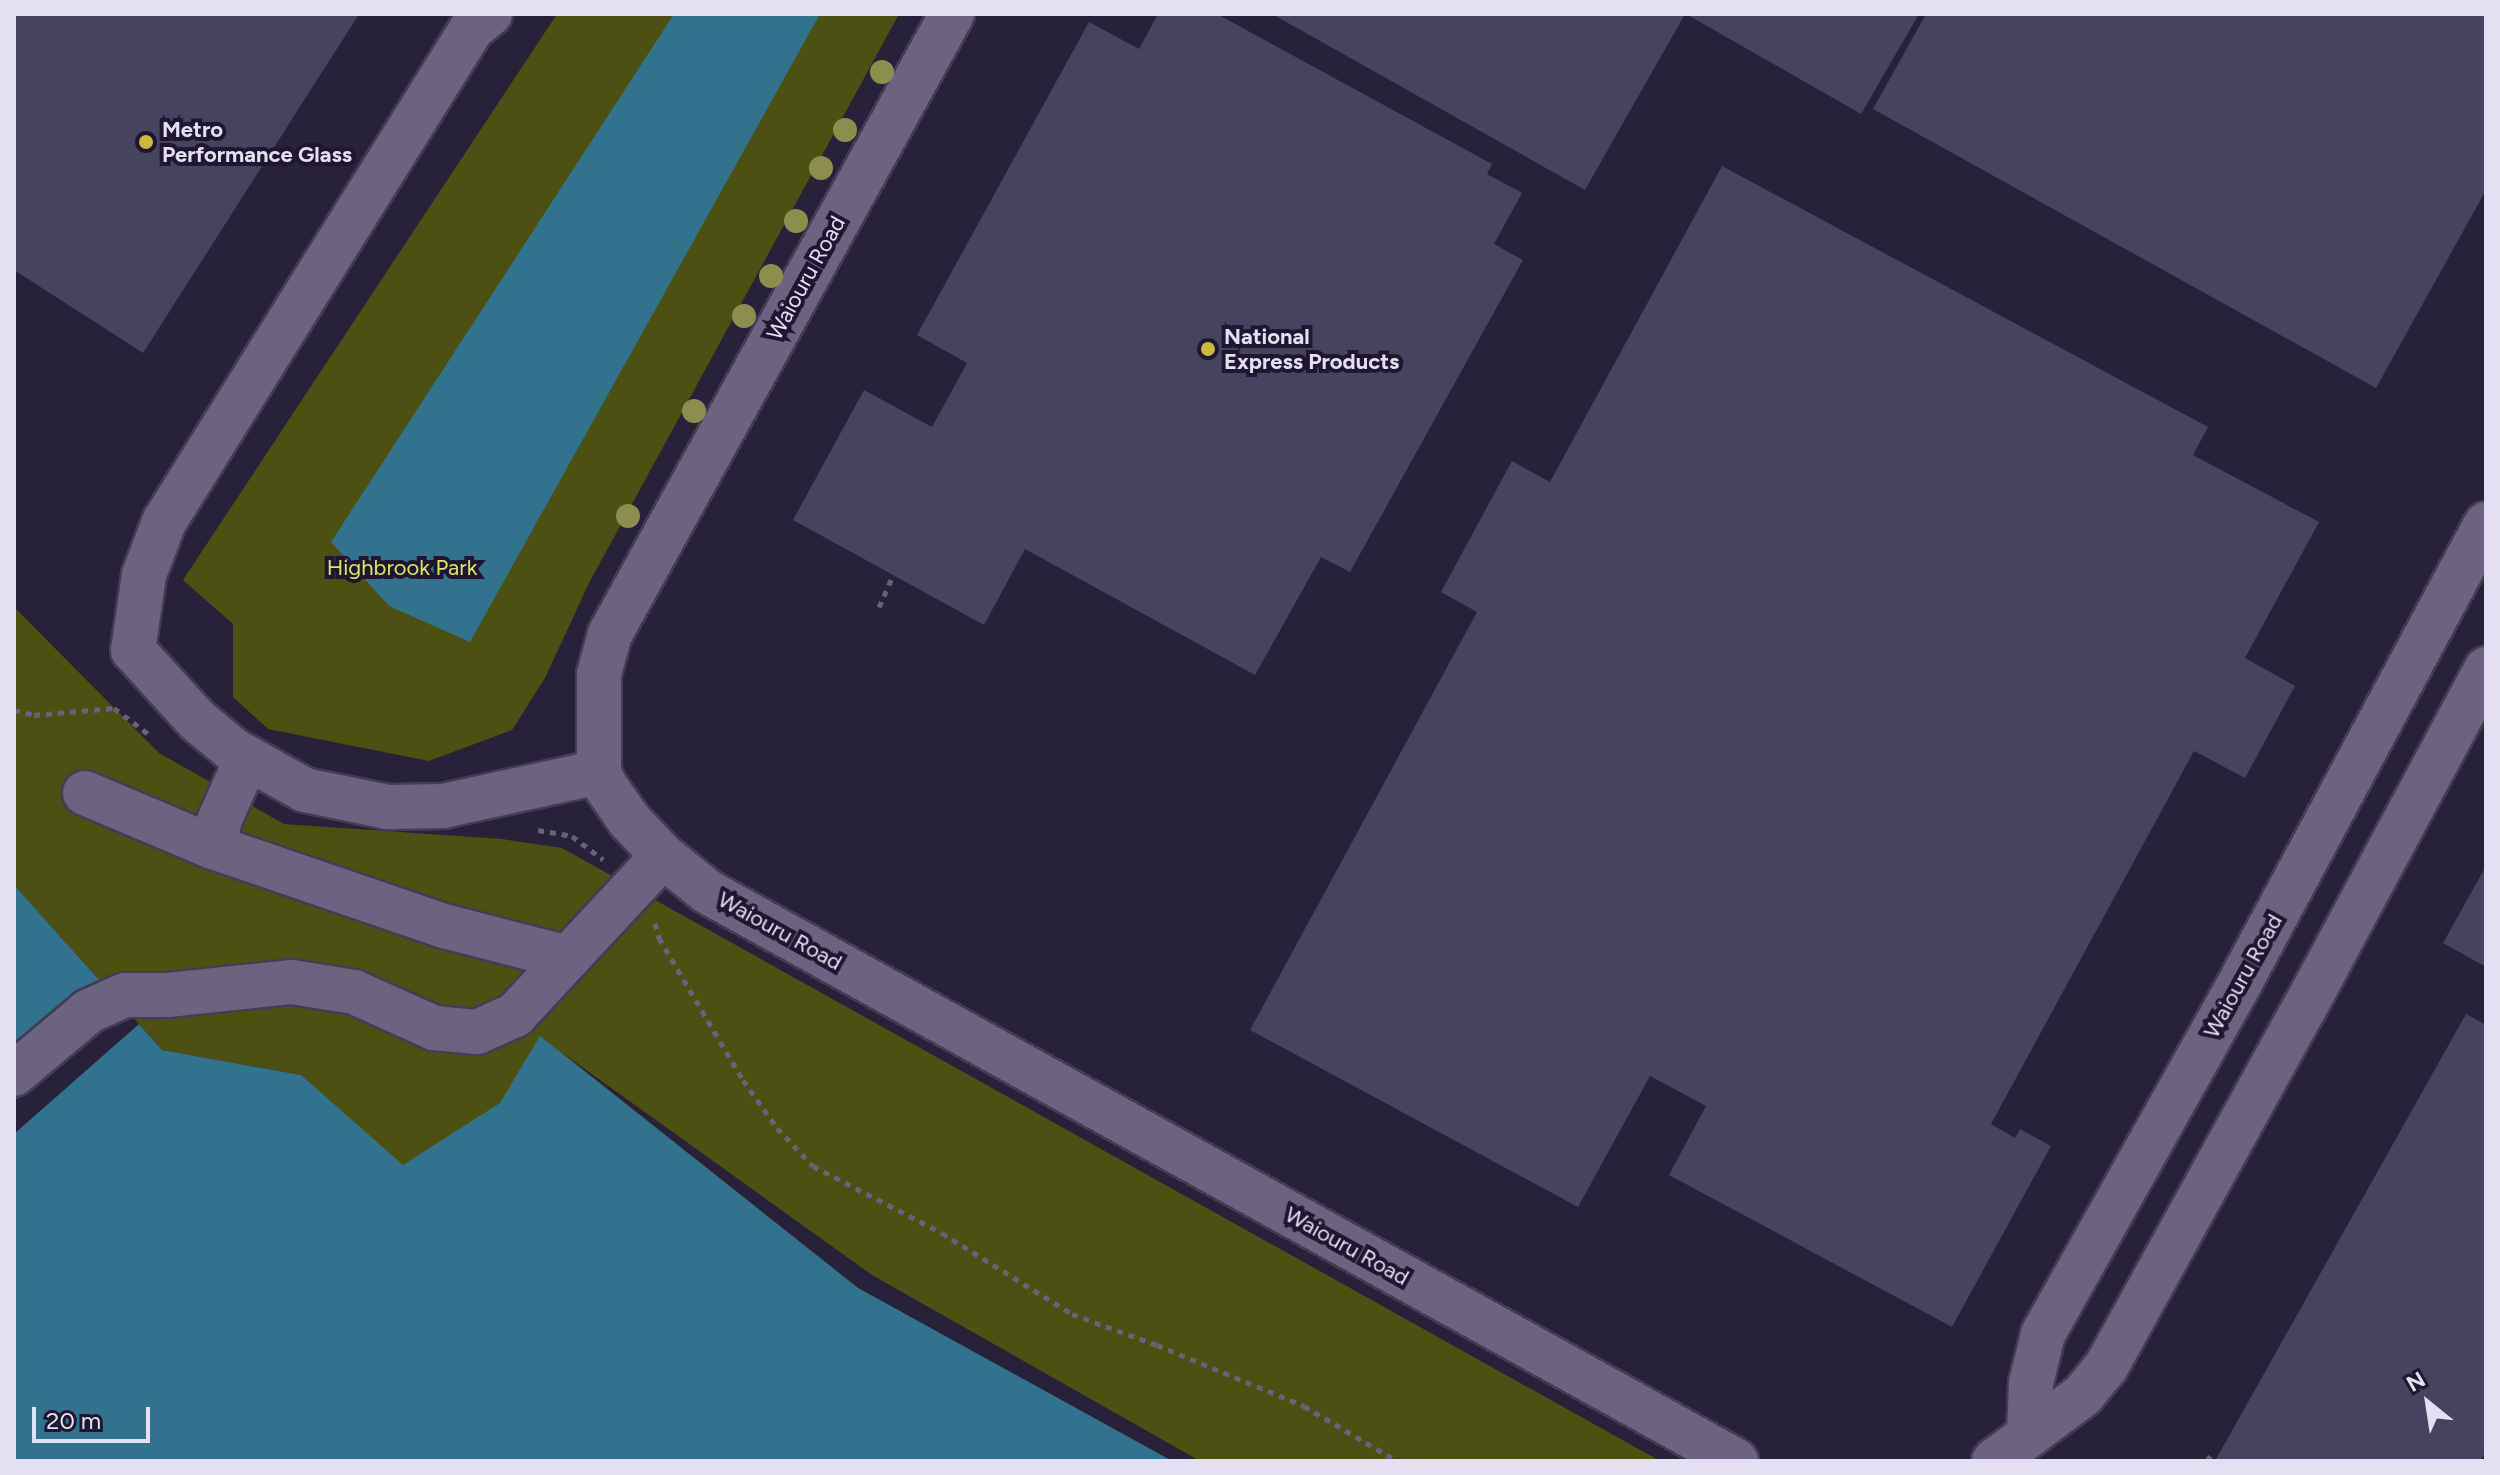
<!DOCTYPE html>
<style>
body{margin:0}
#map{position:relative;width:2500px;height:1475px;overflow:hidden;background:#28213a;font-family:Figtree,sans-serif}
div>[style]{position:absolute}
.green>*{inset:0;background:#4c5011}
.water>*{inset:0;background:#31738d}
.pier>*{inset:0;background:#28213a}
.building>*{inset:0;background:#46435e}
.path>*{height:5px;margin-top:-2.5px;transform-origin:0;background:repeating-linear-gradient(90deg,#686278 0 6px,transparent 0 12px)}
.roads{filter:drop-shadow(2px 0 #443d52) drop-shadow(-2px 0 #443d52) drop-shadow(0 2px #443d52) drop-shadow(0 -2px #443d52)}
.minor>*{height:44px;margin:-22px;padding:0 22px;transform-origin:22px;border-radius:22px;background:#6b6380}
.trees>*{width:24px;height:24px;margin:-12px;border-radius:50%;background:#8c8e4e}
.dots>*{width:22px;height:22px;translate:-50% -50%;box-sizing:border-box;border:4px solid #1f172f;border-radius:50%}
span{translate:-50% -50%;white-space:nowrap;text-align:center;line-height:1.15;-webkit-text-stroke:8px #1f172f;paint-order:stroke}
.poi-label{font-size:22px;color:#e4e0f1;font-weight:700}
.left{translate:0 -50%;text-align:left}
.street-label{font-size:22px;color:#e4e0f1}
.park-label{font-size:22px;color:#dde75e}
.frame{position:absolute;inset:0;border:16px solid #e4e0f1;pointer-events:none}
.north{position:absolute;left:2388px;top:1363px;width:80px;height:80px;-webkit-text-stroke:6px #1f172f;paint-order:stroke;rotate:330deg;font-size:22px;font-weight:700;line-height:32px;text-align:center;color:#e4e0f1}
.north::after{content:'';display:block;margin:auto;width:28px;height:36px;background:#e4e0f1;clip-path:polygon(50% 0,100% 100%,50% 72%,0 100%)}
.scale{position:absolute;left:32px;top:1407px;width:118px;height:36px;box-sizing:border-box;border:4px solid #e4e0f1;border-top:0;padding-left:10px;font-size:24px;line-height:28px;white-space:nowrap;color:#e4e0f1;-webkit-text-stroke:6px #1f172f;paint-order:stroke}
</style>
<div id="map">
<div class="green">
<i style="clip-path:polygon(557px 14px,899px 14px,589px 583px,545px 678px,512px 730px,429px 761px,268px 729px,233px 697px,233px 624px,183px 580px)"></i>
<i style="clip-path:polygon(14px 607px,159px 753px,284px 824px,502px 839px,562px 848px,1660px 1461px,1200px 1461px,872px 1275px,561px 1052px,858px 1288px,1172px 1461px,391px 1461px,301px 1075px,162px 1050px,14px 885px)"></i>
</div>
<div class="water">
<i style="clip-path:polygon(674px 14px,820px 14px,470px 642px,389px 606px,331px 542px)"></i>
<i style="clip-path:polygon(14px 885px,162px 1050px,301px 1075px,403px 1165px,500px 1103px,540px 1036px,858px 1288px,1172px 1461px,14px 1461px)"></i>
</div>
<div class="pier">
<i style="clip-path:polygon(123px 1006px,139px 1024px,14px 1134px,14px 1101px)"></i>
</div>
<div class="building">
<i style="clip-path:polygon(14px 14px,359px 14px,143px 353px,14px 270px)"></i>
<i style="clip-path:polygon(1158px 14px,1217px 14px,1492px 164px,1487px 174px,1522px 193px,1494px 244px,1523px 260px,1350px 572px,1321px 557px,1255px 675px,1025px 549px,984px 625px,793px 520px,864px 390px,932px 427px,967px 363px,917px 335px,1089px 22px,1139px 49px)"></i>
<i style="clip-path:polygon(1272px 14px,1685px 14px,1585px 190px)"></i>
<i style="clip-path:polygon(1686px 14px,1919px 14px,1861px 114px)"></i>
<i style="clip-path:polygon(1926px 14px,2486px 14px,2486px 190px,2376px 388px,1873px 109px)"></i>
<i style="clip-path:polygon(1722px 166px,2208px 427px,2193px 455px,2319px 522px,2245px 658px,2295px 686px,2245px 778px,2194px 751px,1991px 1124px,2015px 1138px,2020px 1129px,2051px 1146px,1952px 1327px,1669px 1175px,1706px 1106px,1650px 1076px,1578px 1207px,1250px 1030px,1477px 612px,1441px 592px,1512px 461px,1550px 482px)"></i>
<i style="clip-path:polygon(2486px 866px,2486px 967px,2443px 943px)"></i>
<i style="clip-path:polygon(2466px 1014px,2486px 1025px,2486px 1451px,2480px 1461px,2215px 1461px)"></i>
</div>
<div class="path">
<i style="left:879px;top:607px;width:35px;rotate:-66deg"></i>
<i style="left:14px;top:710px;width:21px;rotate:14deg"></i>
<i style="left:34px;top:715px;width:80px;rotate:-5deg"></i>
<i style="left:114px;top:708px;width:46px;rotate:37.1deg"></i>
<i style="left:538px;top:830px;width:35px;rotate:10deg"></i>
<i style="left:572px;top:836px;width:39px;rotate:37deg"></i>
<i style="left:655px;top:923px;width:16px;rotate:75deg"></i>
<i style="left:659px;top:938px;width:165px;rotate:59.4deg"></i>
<i style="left:743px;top:1080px;width:59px;rotate:54.7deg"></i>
<i style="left:777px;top:1128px;width:52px;rotate:46.5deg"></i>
<i style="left:813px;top:1166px;width:145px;rotate:27.4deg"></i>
<i style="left:942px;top:1233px;width:153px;rotate:31.9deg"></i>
<i style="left:1072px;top:1314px;width:90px;rotate:20deg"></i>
<i style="left:1157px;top:1345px;width:159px;rotate:22.5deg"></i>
<i style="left:1304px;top:1406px;width:108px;rotate:30.6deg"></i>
<i style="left:2207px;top:1461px;width:9px;rotate:-58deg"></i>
</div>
<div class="roads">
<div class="minor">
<i style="left:490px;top:14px;width:23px;rotate:142deg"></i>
<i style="left:472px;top:28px;width:582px;rotate:121.94deg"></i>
<i style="left:164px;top:522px;width:57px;rotate:110.7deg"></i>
<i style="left:144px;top:575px;width:76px;rotate:98.3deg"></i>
<i style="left:133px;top:650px;width:95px;rotate:47.6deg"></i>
<i style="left:197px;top:720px;width:47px;rotate:39.8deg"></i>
<i style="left:233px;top:750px;width:82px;rotate:29.1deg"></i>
<i style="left:305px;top:790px;width:85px;rotate:11.6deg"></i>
<i style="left:388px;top:807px;width:55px;rotate:-1deg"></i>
<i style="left:443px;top:806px;width:160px;rotate:-12.3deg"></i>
<i style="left:952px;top:14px;width:708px;rotate:118.88deg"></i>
<i style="left:610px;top:634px;width:41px;rotate:105.4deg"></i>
<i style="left:599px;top:674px;width:98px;rotate:90deg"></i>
<i style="left:599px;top:772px;width:13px;rotate:67deg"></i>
<i style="left:604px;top:784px;width:44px;rotate:55.2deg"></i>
<i style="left:629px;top:820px;width:50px;rotate:46.6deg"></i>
<i style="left:663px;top:856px;width:58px;rotate:38.7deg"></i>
<i style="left:708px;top:892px;width:1175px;rotate:28.96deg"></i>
<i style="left:85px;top:793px;width:139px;rotate:22.9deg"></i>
<i style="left:213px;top:847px;width:244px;rotate:18.9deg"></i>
<i style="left:444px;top:926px;width:128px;rotate:14.5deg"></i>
<i style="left:568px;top:958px;width:139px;rotate:-47deg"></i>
<i style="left:213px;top:847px;width:29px;rotate:-76deg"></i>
<i style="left:220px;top:819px;width:67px;rotate:-66.1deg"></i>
<i style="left:14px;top:1074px;width:98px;rotate:-40deg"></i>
<i style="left:89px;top:1011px;width:39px;rotate:-24deg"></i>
<i style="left:125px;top:995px;width:43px"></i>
<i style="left:168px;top:995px;width:125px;rotate:-6deg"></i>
<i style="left:292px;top:982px;width:63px;rotate:9.2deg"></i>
<i style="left:354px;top:992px;width:88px;rotate:24.2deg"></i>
<i style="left:434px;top:1028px;width:43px;rotate:5.3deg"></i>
<i style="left:477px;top:1032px;width:42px;rotate:-24.1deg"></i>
<i style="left:515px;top:1015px;width:78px;rotate:-47.1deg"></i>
<i style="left:2029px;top:1435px;width:52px;rotate:-87.8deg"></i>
<i style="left:2031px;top:1383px;width:50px;rotate:-76.2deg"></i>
<i style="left:2043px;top:1334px;width:409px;rotate:-60.7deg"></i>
<i style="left:2243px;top:977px;width:514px;rotate:-61.79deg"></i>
<i style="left:1994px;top:1461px;width:111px;rotate:-36.6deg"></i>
<i style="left:2083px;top:1395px;width:36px;rotate:-51deg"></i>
<i style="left:2106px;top:1367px;width:409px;rotate:-61.1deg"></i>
<i style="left:2304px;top:1009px;width:386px;rotate:-61.8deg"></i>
</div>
</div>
<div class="trees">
<i style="left:882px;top:72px"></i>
<i style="left:845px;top:130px"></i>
<i style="left:821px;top:168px"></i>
<i style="left:796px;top:221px"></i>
<i style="left:771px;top:276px"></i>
<i style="left:744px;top:316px"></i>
<i style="left:694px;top:411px"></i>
<i style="left:628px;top:516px"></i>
</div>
<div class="dots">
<i style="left:146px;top:142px;background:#caba3a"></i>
<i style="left:1208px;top:349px;background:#caba3a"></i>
</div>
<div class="poi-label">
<span class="left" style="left:162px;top:142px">Metro<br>Performance Glass</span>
<span class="left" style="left:1224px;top:349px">National<br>Express Products</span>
</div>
<div class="street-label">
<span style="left:806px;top:278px;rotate:-61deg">Waiouru Road</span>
<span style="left:780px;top:931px;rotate:29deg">Waiouru Road</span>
<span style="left:2243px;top:976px;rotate:-61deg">Waiouru Road</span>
<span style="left:1347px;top:1246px;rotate:29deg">Waiouru Road</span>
</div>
<div class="park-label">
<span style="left:402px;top:568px">Highbrook Park</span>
</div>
<div class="frame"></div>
<div class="north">N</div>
<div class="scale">20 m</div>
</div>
